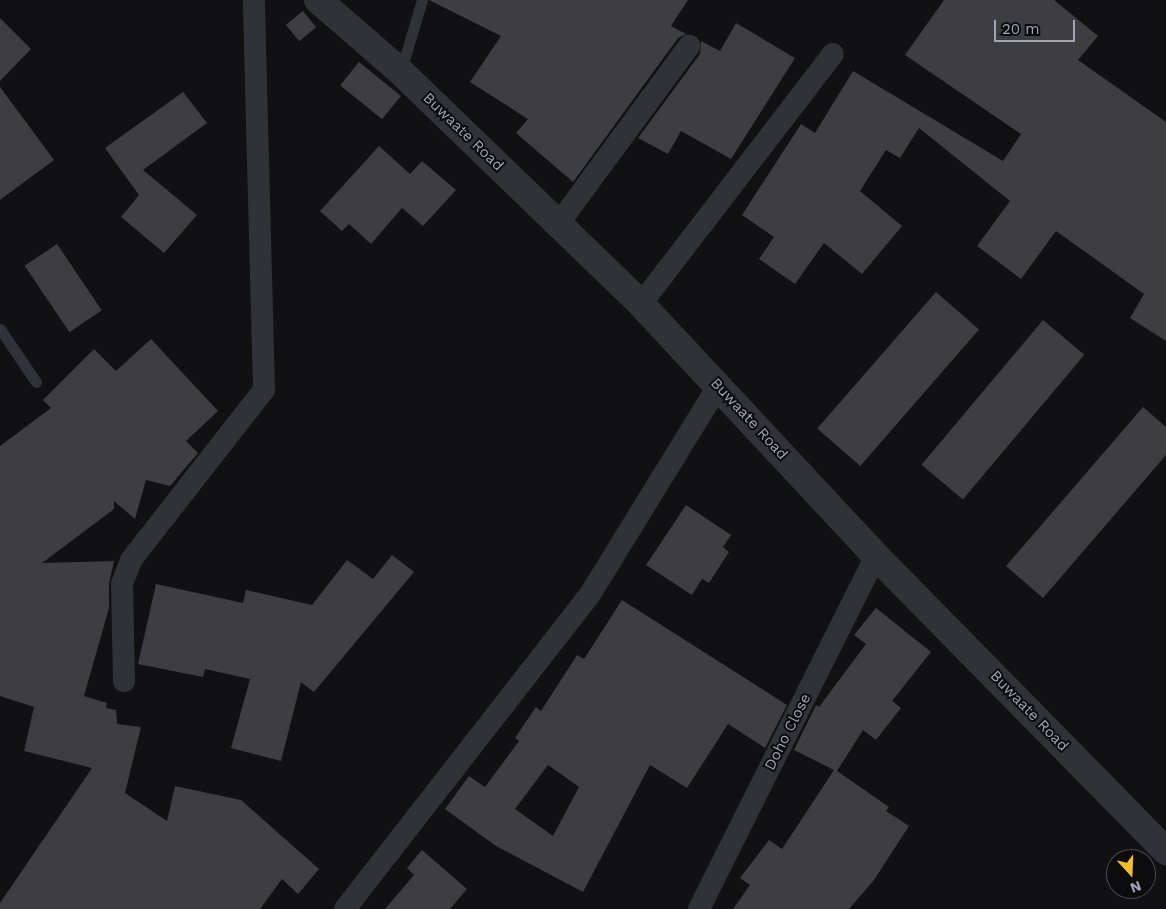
<!DOCTYPE html>
<style>
body{margin:0}
#map{position:relative;width:1166px;height:909px;overflow:hidden;background:#111012;font-family:"Work Sans",sans-serif}
div>[style]{position:absolute}
.building>*{inset:0;background:#3d3d42;transform-origin:0 0}
.service>*{height:11px;margin:-5.5px;padding:0 5.5px;transform-origin:5.5px;border-radius:5.5px;background:#313237}
.minor>*{height:22px;margin:-11px;padding:0 11px;transform-origin:11px;border-radius:11px;background:#313237}
.tertiary>*{height:28px;margin:-14px;padding:0 14px;transform-origin:14px;border-radius:14px;background:#313237}
span{translate:-50% -50%;white-space:nowrap;text-align:center;line-height:1.15;-webkit-text-stroke:4px #0c0b0d;paint-order:stroke}
.street-label{font-size:15px;color:#a1a5b3}
.north{position:absolute;left:1106px;top:849px;width:50px;height:50px;box-sizing:border-box;background:#0c0b0d;border:1px solid #48494f;border-radius:50%;rotate:160deg;font-size:14px;font-weight:700;line-height:20px;text-align:center;color:#a1a5b3}
.north::after{content:'';display:block;margin:auto;width:18px;height:22px;background:#f3be27;clip-path:polygon(50% 0,100% 100%,50% 72%,0 100%)}
.scale{position:absolute;left:994px;top:20px;width:81px;height:22px;box-sizing:border-box;border:2px solid #a1a5b3;border-top:0;padding-left:6px;font-size:15px;line-height:18px;white-space:nowrap;color:#a1a5b3;-webkit-text-stroke:4px #0c0b0d;paint-order:stroke}
</style>
<div id="map">
<div class="building">
<i style="clip-path:polygon(429px 0,688px 0,671px 26px,686px 34px,678px 38px,573px 182px,516px 133px,528px 119px,470px 82px,501px 36px)"></i>
<i style="clip-path:polygon(944px 0,1054px 0,1098px 36px,1078px 60px,1166px 122px,1166px 341px,1130px 318px,1144px 294px,1056px 231px,1021px 279px,977px 246px,1010px 201px,919px 128px,900px 158px,886px 150px,860px 191px,902px 226px,862px 274px,824px 243px,795px 284px,759px 259px,774px 237px,742px 215px,801px 124px,815px 133px,853px 71px,1003px 161px,1021px 134px,905px 55px)"></i>
<i style="left:303px;top:11px;width:21px;height:22px;rotate:51deg"></i>
<i style="clip-path:polygon(0 18px,31px 49px,0 81px)"></i>
<i style="clip-path:polygon(736px 23px,795px 58px,731px 159px,681px 131px,668px 154px,638px 138px,700px 54px,701px 41px,720px 51px)"></i>
<i style="left:359px;top:62px;width:54px;height:30px;rotate:39deg"></i>
<i style="clip-path:polygon(0 87px,54px 160px,0 200px)"></i>
<i style="clip-path:polygon(183px 92px,207px 123px,143px 170px,197px 215px,164px 253px,121px 217px,139px 195px,105px 148px)"></i>
<i style="clip-path:polygon(379px 146px,410px 174px,422px 161px,456px 190px,423px 226px,402px 208px,371px 244px,349px 224px,342px 231px,320px 211px)"></i>
<i style="left:57px;top:244px;width:80px;height:39px;rotate:56deg"></i>
<i style="left:936px;top:292px;width:57px;height:181px;rotate:41deg"></i>
<i style="left:1043px;top:320px;width:54px;height:189px;rotate:40deg"></i>
<i style="clip-path:polygon(151px 339px,218px 411px,186px 441px,198px 453px,170px 486px,146px 480px,135px 519px,114px 501px,114px 509px,42px 563px,114px 561px,109px 584px,109px 608px,84px 696px,107px 703px,106px 708px,116px 710px,117px 724px,141px 727px,125px 793px,167px 821px,175px 786px,241px 800px,319px 869px,298px 894px,282px 879px,260px 909px,0 909px,0 903px,92px 768px,24px 751px,34px 707px,0 696px,0 446px,51px 408px,43px 400px,94px 349px,116px 371px)"></i>
<i style="clip-path:polygon(1143px 407px,1166px 427px,1166px 455px,1043px 598px,1006px 566px)"></i>
<i style="clip-path:polygon(686px 505px,731px 535px,723px 547px,729px 552px,709px 583px,702px 579px,692px 595px,646px 565px)"></i>
<i style="clip-path:polygon(392px 555px,414px 572px,314px 692px,301px 682px,281px 761px,231px 748px,250px 679px,205px 669px,203px 677px,138px 664px,156px 584px,243px 603px,246px 590px,312px 605px,347px 560px,373px 579px)"></i>
<i style="clip-path:polygon(evenodd,622px 600px,787px 705px,765px 748px,728px 724px,687px 788px,650px 765px,583px 892px,496px 846px,445px 809px,469px 776px,485px 787px,519px 741px,515px 738px,536px 707px,541px 711px,577px 655px,584px 659px,622px 600px,548px 765px,579px 787px,553px 836px,515px 809px,548px 765px)"></i>
<i style="clip-path:polygon(876px 608px,931px 652px,892px 701px,901px 708px,876px 740px,863px 730px,837px 771px,889px 807px,886px 811px,909px 826px,874px 880px,849px 909px,733px 909px,750px 885px,740px 878px,769px 840px,782px 849px,834px 770px,794px 750px,816px 705px,819px 707px,866px 644px,854px 635px)"></i>
<i style="clip-path:polygon(422px 850px,467px 889px,450px 909px,385px 909px,414px 875px,407px 868px)"></i>
</div>
<div class="service">
<i style="left:401px;top:70px;width:73px;rotate:-73.3deg"></i>
<i style="left:0;top:329px;width:64px;rotate:55.8deg"></i>
</div>
<div class="minor">
<i style="left:559px;top:223px;width:220px;rotate:-53.7deg"></i>
<i style="left:641px;top:304px;width:315px;rotate:-52.5deg"></i>
<i style="left:124px;top:681px;width:97px;rotate:-91.2deg"></i>
<i style="left:122px;top:584px;width:26px;rotate:-69deg"></i>
<i style="left:131px;top:560px;width:216px;rotate:-52deg"></i>
<i style="left:264px;top:390px;width:390px;rotate:-91.5deg"></i>
<i style="left:345px;top:909px;width:397px;rotate:-52.1deg"></i>
<i style="left:589px;top:596px;width:246px;rotate:-58.4deg"></i>
<i style="left:699px;top:909px;width:395px;rotate:-63.4deg"></i>
</div>
<div class="tertiary">
<i style="left:318px;top:0;width:110px;rotate:40.9deg"></i>
<i style="left:401px;top:72px;width:334px;rotate:44deg"></i>
<i style="left:641px;top:304px;width:345px;rotate:47deg"></i>
<i style="left:876px;top:556px;width:414px;rotate:45.5deg"></i>
</div>
<div class="street-label">
<span style="left:463px;top:132px;rotate:44deg">Buwaate Road</span>
<span style="left:749px;top:419px;rotate:47deg">Buwaate Road</span>
<span style="left:1029px;top:711px;rotate:46deg">Buwaate Road</span>
<span style="left:788px;top:732px;rotate:-63deg">Doho Close</span>
</div>
<div class="north">N</div>
<div class="scale">20 m</div>
</div>
